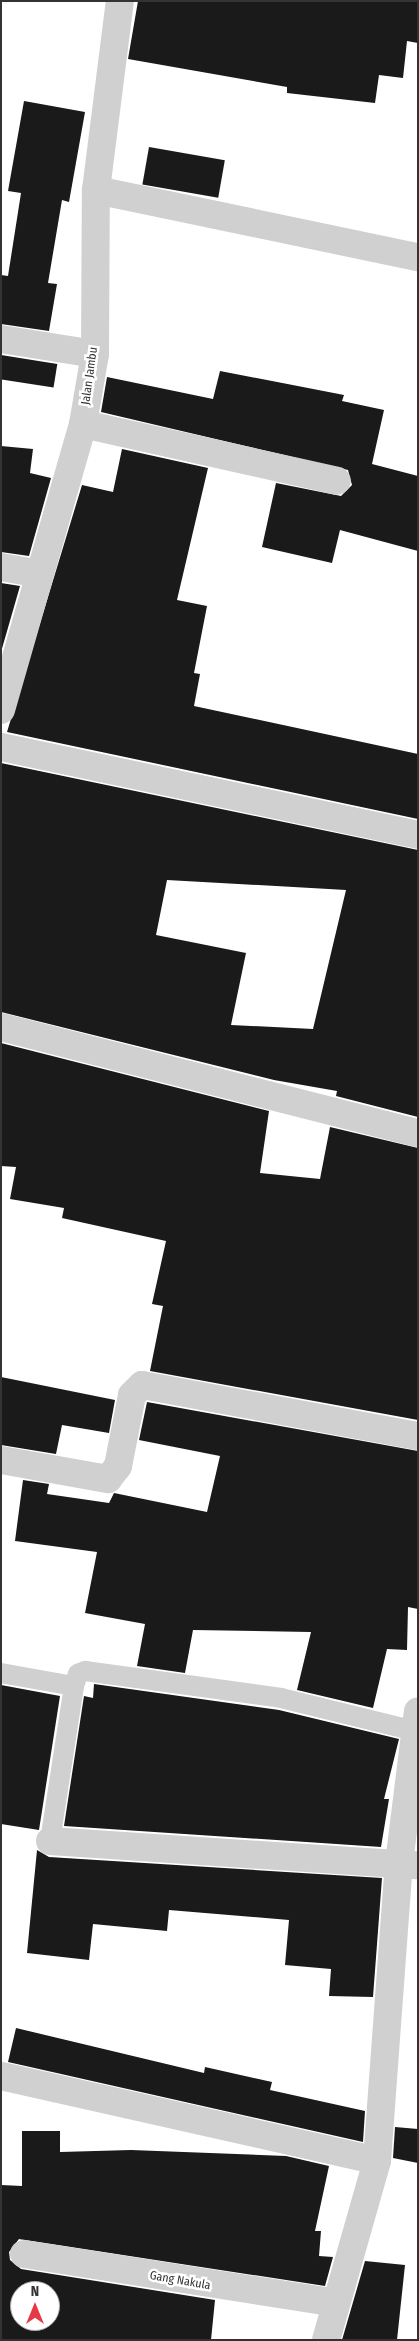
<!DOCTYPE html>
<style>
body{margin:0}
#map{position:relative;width:419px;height:2341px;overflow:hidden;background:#fff;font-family:"Fira Sans Condensed",sans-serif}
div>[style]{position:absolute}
.building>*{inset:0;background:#1a1a1a;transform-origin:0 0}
.service>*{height:20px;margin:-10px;padding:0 10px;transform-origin:10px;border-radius:10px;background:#d0d0d0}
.minor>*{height:28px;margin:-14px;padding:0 14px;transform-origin:14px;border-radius:14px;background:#d0d0d0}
span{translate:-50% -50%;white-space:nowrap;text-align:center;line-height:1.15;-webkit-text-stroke:5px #fff;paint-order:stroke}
.street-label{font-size:12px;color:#333}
.frame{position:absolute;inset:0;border:2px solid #333;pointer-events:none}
.north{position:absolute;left:10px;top:2281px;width:50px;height:50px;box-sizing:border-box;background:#fff;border:1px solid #adadad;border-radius:50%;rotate:0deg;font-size:14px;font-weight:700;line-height:20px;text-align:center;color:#333}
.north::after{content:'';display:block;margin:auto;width:18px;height:22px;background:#e63946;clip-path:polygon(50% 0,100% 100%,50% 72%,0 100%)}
</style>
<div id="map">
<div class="building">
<i style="clip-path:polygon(138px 1px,418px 1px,418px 43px,407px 41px,403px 78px,379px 75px,375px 103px,287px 93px,287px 87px,128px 59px)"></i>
<i style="clip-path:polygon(24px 101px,85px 112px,69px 202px,62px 200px,48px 283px,57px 284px,49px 331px,1px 324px,1px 275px,8px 276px,21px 193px,8px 191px)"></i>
<i style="left:149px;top:147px;width:77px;height:38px;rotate:10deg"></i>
<i style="left:1px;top:355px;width:57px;height:24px;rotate:9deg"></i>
<i style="clip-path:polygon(220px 371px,344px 395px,342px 401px,384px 410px,372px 464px,418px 476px,418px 551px,340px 530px,332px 563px,262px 547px,276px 483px,341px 496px,352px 485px,348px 470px,101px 412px,107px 377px,213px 399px)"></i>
<i style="clip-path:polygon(1px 446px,33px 449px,30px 473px,51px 478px,29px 556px,1px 552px)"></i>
<i style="clip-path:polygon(122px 449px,208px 468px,177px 600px,207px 606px,194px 673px,200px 674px,194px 706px,418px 754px,418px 819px,7px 732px,82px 485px,113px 492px)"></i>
<i style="clip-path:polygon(1px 583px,20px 586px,1px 652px)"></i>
<i style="clip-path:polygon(evenodd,1px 763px,418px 850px,418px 1117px,336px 1096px,337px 1091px,274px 1080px,1px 1012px,1px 763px,167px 880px,346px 890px,313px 1029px,231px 1025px,246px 953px,156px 935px,167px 880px)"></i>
<i style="clip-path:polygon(1px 1043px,269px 1111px,260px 1173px,320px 1179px,330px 1127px,418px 1148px,418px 1420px,150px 1371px,163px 1306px,152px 1304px,166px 1241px,62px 1218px,64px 1208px,10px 1199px,16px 1167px,1px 1166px)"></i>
<i style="clip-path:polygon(1px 1377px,115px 1400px,109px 1433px,62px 1425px,56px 1454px,1px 1445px)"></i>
<i style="clip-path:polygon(147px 1402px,418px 1451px,418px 1609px,408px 1607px,407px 1650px,387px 1649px,373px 1708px,297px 1690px,311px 1632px,193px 1630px,185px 1673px,137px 1666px,145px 1624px,85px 1613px,97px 1552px,15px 1541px,23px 1480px,49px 1484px,47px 1494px,109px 1503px,114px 1493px,207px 1512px,220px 1456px,139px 1440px)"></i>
<i style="clip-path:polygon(94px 1684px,279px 1710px,399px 1739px,384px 1799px,389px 1799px,381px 1847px,64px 1826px,84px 1696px,93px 1698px)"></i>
<i style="clip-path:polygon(1px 1685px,60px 1696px,39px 1830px,1px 1824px)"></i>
<i style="clip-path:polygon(37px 1850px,49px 1857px,382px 1878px,373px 1997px,329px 1996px,331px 1969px,285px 1965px,289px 1920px,169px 1910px,167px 1931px,93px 1924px,89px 1960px,27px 1953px)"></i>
<i style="clip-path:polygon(16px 2028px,204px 2073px,205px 2067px,272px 2082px,270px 2090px,365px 2111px,363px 2142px,8px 2062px)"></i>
<i style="clip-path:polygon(395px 2127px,418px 2129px,418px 2163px,393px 2158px)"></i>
<i style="clip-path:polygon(evenodd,22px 2131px,60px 2131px,60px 2152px,131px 2150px,286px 2156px,329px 2166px,315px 2231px,321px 2231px,319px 2256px,333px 2257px,325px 2286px,19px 2239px,9px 2252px,10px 2260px,21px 2269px,215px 2300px,211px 2340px,1px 2340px,1px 2185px,22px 2186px,22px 2131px,20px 2291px,50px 2291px,50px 2321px,20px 2321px,20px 2291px)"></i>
<i style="clip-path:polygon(365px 2261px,405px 2265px,397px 2340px,342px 2340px)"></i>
</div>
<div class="service">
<i style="left:1px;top:1673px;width:74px;rotate:10.1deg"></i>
<i style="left:50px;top:1841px;width:157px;rotate:-81.2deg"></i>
<i style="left:74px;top:1686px;width:13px;rotate:-72deg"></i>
<i style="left:78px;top:1674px;width:8px;rotate:-23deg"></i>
<i style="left:85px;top:1671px;width:198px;rotate:7.8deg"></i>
<i style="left:281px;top:1698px;width:138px;rotate:13.8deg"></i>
</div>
<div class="minor">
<i style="left:96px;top:190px;width:329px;rotate:11.8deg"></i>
<i style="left:1px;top:339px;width:95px;rotate:9.1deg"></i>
<i style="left:83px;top:424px;width:260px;rotate:12.6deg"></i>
<i style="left:1px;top:567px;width:39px;rotate:10deg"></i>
<i style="left:1px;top:710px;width:298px;rotate:-74deg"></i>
<i style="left:83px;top:424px;width:71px;rotate:-80.3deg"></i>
<i style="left:95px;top:354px;width:164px;rotate:-89.7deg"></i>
<i style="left:96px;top:190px;width:191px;rotate:-82.8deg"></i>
<i style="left:1px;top:747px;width:426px;rotate:11.9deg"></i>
<i style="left:1px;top:1027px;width:430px;rotate:14.3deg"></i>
<i style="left:1px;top:1460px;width:109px;rotate:10.1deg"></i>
<i style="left:108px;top:1479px;width:16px;rotate:-52deg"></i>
<i style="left:118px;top:1466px;width:72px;rotate:-78.8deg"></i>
<i style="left:132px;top:1395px;width:14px;rotate:-45deg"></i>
<i style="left:142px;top:1385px;width:281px;rotate:10.5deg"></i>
<i style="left:50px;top:1841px;width:367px;rotate:3.8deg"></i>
<i style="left:1px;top:2076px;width:385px;rotate:12.7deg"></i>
<i style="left:377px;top:2161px;width:186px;rotate:105.9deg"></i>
<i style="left:377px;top:2161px;width:299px;rotate:-85.8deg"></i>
<i style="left:399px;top:1863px;width:153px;rotate:-82.9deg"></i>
<i style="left:24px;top:2254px;width:316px;rotate:8.9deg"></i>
</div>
<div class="street-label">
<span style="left:90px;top:376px;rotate:-82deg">Jalan Jambu</span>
<span style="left:180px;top:2281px;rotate:10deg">Gang Nakula</span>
</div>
<div class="frame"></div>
<div class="north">N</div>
</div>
